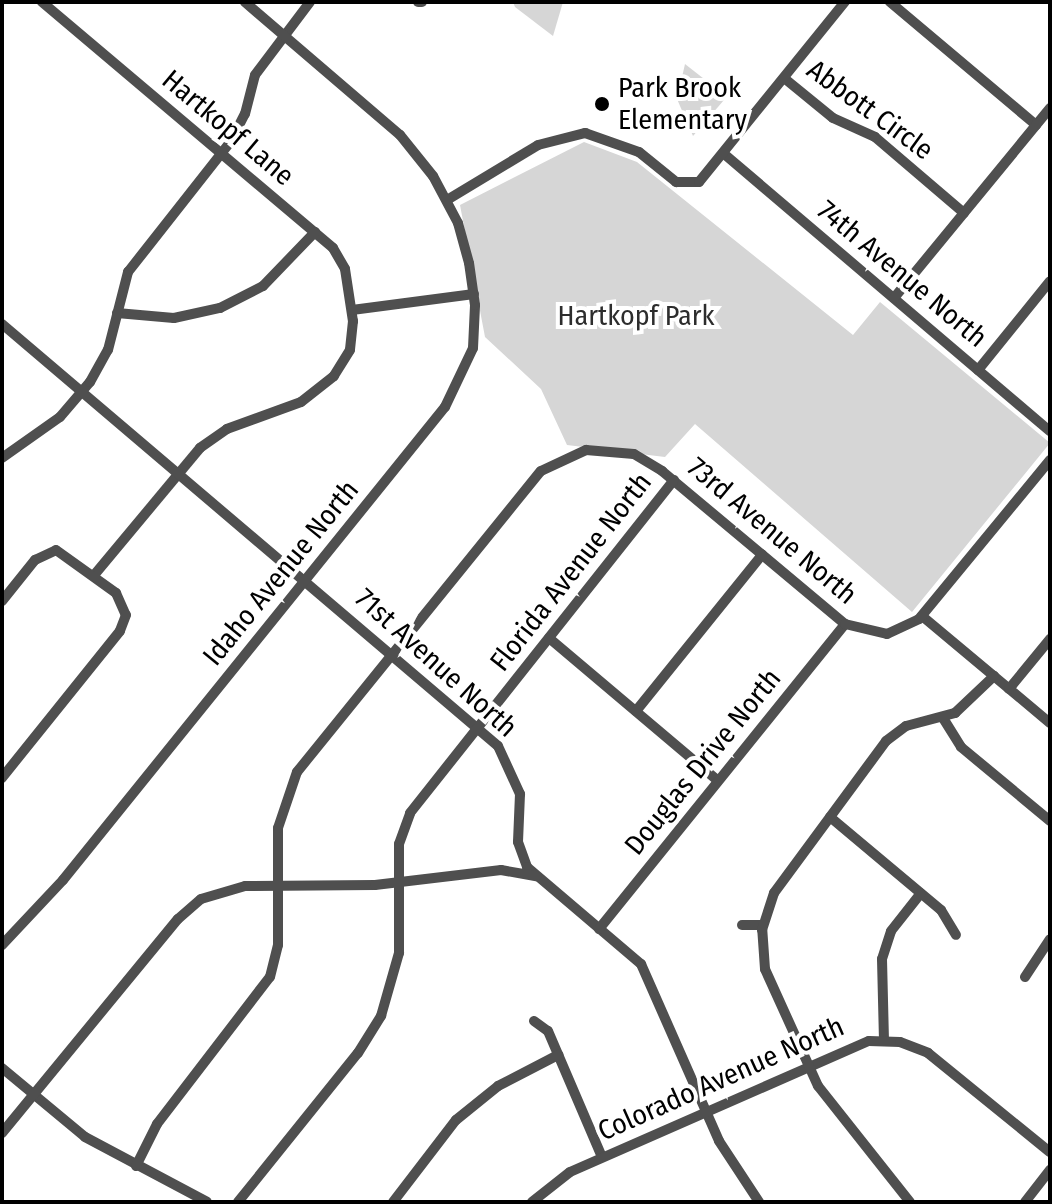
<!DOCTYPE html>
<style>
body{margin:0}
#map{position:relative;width:1052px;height:1204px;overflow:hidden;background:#fff;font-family:"Fira Sans Condensed",sans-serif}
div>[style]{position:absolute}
.green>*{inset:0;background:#d6d6d6}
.minor>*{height:10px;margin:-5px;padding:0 5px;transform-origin:5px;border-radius:5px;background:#4f4f4f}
.dots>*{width:22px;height:22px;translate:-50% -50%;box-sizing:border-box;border:4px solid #fff;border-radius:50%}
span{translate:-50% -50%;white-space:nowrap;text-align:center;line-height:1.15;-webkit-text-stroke:8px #fff;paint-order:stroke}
.poi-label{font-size:28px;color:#000}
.left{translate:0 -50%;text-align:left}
.street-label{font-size:28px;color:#000}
.park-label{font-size:28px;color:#2d2d2d}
.frame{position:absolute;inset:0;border:4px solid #000;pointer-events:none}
</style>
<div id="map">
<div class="green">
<i style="clip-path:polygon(513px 2px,563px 2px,553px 36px,515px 7px)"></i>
<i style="clip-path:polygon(685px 64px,722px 93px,724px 100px,693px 136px,677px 99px)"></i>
<i style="clip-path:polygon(584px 142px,637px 162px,853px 335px,880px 302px,1050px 443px,912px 612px,695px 424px,665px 457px,567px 445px,541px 389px,485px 337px,460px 205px)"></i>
</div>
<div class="minor">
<i style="left:42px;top:2px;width:381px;rotate:40.2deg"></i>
<i style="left:333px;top:248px;width:24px;rotate:60deg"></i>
<i style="left:345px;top:269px;width:53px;rotate:81.3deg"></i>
<i style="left:353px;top:321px;width:29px;rotate:96deg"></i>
<i style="left:350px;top:350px;width:31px;rotate:122deg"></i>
<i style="left:334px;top:376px;width:42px;rotate:141.8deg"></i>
<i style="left:301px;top:402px;width:79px;rotate:160deg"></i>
<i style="left:227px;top:429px;width:33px;rotate:145deg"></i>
<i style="left:200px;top:448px;width:165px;rotate:129.8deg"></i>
<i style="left:418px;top:2px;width:4px"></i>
<i style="left:890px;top:2px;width:191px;rotate:40.1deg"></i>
<i style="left:784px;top:78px;width:63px;rotate:39.2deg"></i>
<i style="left:833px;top:118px;width:46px;rotate:24.3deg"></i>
<i style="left:875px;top:137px;width:117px;rotate:40.5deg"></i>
<i style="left:723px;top:153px;width:429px;rotate:40.4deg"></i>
<i style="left:447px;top:200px;width:106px;rotate:-31.1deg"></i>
<i style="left:538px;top:145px;width:49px;rotate:-14.3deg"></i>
<i style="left:585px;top:133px;width:57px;rotate:19.4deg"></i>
<i style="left:639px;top:152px;width:48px;rotate:39deg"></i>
<i style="left:676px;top:182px;width:23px"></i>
<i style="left:699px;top:182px;width:232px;rotate:-51deg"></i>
<i style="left:894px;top:298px;width:246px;rotate:-50.6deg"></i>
<i style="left:352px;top:310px;width:123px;rotate:-7.5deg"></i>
<i style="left:117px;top:313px;width:57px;rotate:5deg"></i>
<i style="left:174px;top:318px;width:47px;rotate:-12.3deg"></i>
<i style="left:220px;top:308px;width:48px;rotate:-27.1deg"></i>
<i style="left:263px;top:286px;width:75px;rotate:-46.1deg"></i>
<i style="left:2px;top:324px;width:651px;rotate:40.39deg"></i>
<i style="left:498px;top:746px;width:53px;rotate:65.4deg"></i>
<i style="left:520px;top:794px;width:48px;rotate:92.4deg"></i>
<i style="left:518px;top:842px;width:27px;rotate:70deg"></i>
<i style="left:527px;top:867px;width:150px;rotate:40.4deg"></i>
<i style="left:641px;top:964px;width:193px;rotate:66.2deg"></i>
<i style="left:719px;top:1141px;width:73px;rotate:56.7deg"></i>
<i style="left:978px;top:370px;width:114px;rotate:-51deg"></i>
<i style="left:2px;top:458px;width:71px;rotate:-35.3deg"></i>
<i style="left:60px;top:417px;width:46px;rotate:-49.4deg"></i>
<i style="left:90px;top:382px;width:37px;rotate:-61deg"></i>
<i style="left:108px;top:350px;width:81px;rotate:-75.6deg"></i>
<i style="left:128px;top:272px;width:167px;rotate:-51.8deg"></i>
<i style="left:231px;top:141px;width:30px;rotate:-63deg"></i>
<i style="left:245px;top:114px;width:40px;rotate:-75.6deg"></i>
<i style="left:255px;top:75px;width:91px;rotate:-53deg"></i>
<i style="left:2px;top:601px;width:53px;rotate:-51.2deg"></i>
<i style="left:35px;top:560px;width:23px;rotate:-25deg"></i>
<i style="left:56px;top:550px;width:74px;rotate:35.6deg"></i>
<i style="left:116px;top:593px;width:24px;rotate:66deg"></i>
<i style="left:126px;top:615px;width:17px;rotate:111deg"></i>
<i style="left:120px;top:631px;width:189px;rotate:128.8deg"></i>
<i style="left:922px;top:616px;width:167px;rotate:39.9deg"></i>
<i style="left:549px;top:638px;width:221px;rotate:40.2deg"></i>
<i style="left:1009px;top:689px;width:65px;rotate:-50.6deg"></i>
<i style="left:636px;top:711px;width:201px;rotate:-51.1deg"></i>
<i style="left:943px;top:718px;width:34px;rotate:58deg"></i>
<i style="left:961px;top:747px;width:116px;rotate:39.7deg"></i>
<i style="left:830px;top:817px;width:145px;rotate:40deg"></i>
<i style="left:941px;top:910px;width:29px;rotate:59deg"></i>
<i style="left:742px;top:925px;width:21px"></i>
<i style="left:599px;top:929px;width:392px;rotate:-51.1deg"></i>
<i style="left:2px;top:945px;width:89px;rotate:-46.8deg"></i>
<i style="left:63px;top:880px;width:608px;rotate:-51.08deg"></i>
<i style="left:445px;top:407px;width:65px;rotate:-64.6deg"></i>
<i style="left:473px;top:348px;width:43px;rotate:-87.3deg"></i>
<i style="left:475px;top:305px;width:42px;rotate:-98.1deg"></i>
<i style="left:469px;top:263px;width:41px;rotate:-105.4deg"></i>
<i style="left:458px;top:223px;width:53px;rotate:-118deg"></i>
<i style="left:433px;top:176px;width:53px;rotate:-128.8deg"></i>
<i style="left:400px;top:135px;width:204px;rotate:-139.4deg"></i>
<i style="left:1025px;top:977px;width:45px;rotate:-56.7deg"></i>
<i style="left:534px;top:1021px;width:17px;rotate:36deg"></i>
<i style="left:548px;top:1031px;width:137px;rotate:66.8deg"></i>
<i style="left:884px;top:1041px;width:82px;rotate:-91.4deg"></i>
<i style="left:882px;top:959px;width:29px;rotate:-72deg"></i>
<i style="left:891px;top:931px;width:48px;rotate:-51.7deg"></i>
<i style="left:2px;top:1068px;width:108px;rotate:39.7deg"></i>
<i style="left:85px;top:1137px;width:138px;rotate:28deg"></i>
<i style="left:2px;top:1133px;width:277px;rotate:-50.6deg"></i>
<i style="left:178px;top:919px;width:30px;rotate:-41deg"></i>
<i style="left:201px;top:899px;width:46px;rotate:-16.5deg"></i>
<i style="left:245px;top:886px;width:130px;rotate:-0.4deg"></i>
<i style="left:375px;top:885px;width:127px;rotate:-6.8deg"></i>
<i style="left:501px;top:870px;width:36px;rotate:10deg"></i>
<i style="left:136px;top:1166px;width:47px;rotate:-63.4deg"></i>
<i style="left:157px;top:1124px;width:185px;rotate:-52.5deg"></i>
<i style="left:270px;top:977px;width:33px;rotate:-76deg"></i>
<i style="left:278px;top:945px;width:117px;rotate:-90deg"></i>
<i style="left:278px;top:828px;width:59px;rotate:-71.3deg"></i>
<i style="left:297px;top:772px;width:387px;rotate:-51deg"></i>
<i style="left:541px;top:471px;width:50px;rotate:-25deg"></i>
<i style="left:586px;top:450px;width:48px;rotate:4.8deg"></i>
<i style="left:634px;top:454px;width:33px;rotate:31deg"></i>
<i style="left:662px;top:471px;width:239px;rotate:39.9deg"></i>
<i style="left:845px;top:624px;width:43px;rotate:13.4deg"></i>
<i style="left:887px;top:634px;width:35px;rotate:-25deg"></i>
<i style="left:919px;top:619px;width:206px;rotate:-50.5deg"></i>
<i style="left:238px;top:1202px;width:191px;rotate:-51.2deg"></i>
<i style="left:358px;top:1053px;width:44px;rotate:-58.1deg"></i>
<i style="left:381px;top:1016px;width:66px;rotate:-74.1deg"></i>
<i style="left:399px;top:953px;width:109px;rotate:-90deg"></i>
<i style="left:399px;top:844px;width:33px;rotate:-70deg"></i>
<i style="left:410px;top:813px;width:425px;rotate:-51.6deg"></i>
<i style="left:393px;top:1202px;width:103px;rotate:-52.5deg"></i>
<i style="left:456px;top:1120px;width:54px;rotate:-39deg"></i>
<i style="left:498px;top:1086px;width:68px;rotate:-27.3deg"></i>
<i style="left:532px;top:1202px;width:48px;rotate:-38.3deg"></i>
<i style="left:570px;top:1172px;width:326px;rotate:-23.7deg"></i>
<i style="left:869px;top:1041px;width:31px;rotate:2deg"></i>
<i style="left:900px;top:1042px;width:30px;rotate:21deg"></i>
<i style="left:928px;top:1053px;width:157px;rotate:39.1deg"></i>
<i style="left:910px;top:1202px;width:148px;rotate:-128.4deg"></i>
<i style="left:818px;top:1086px;width:128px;rotate:-114.4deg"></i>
<i style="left:765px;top:969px;width:39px;rotate:-94deg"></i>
<i style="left:762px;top:930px;width:39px;rotate:-72deg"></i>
<i style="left:774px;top:893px;width:189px;rotate:-53.6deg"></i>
<i style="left:886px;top:741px;width:25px;rotate:-37deg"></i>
<i style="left:906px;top:726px;width:51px;rotate:-14.9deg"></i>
<i style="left:955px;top:713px;width:54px;rotate:-43.5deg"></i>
<i style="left:1025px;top:1202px;width:41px;rotate:-52deg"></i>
</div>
<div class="dots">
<i style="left:602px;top:104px;background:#000"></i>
</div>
<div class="poi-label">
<span class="left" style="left:618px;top:104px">Park Brook<br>Elementary</span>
</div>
<div class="street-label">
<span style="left:870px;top:110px;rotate:36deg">Abbott Circle</span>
<span style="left:228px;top:128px;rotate:40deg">Hartkopf Lane</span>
<span style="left:902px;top:274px;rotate:40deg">74th Avenue North</span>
<span style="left:772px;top:531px;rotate:40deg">73rd Avenue North</span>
<span style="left:571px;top:572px;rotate:-52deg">Florida Avenue North</span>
<span style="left:281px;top:573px;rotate:-51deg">Idaho Avenue North</span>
<span style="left:436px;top:663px;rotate:42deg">71st Avenue North</span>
<span style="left:703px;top:762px;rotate:-51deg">Douglas Drive North</span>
<span style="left:721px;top:1079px;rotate:-24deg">Colorado Avenue North</span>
</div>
<div class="park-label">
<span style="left:636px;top:316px">Hartkopf Park</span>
</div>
<div class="frame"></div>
</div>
